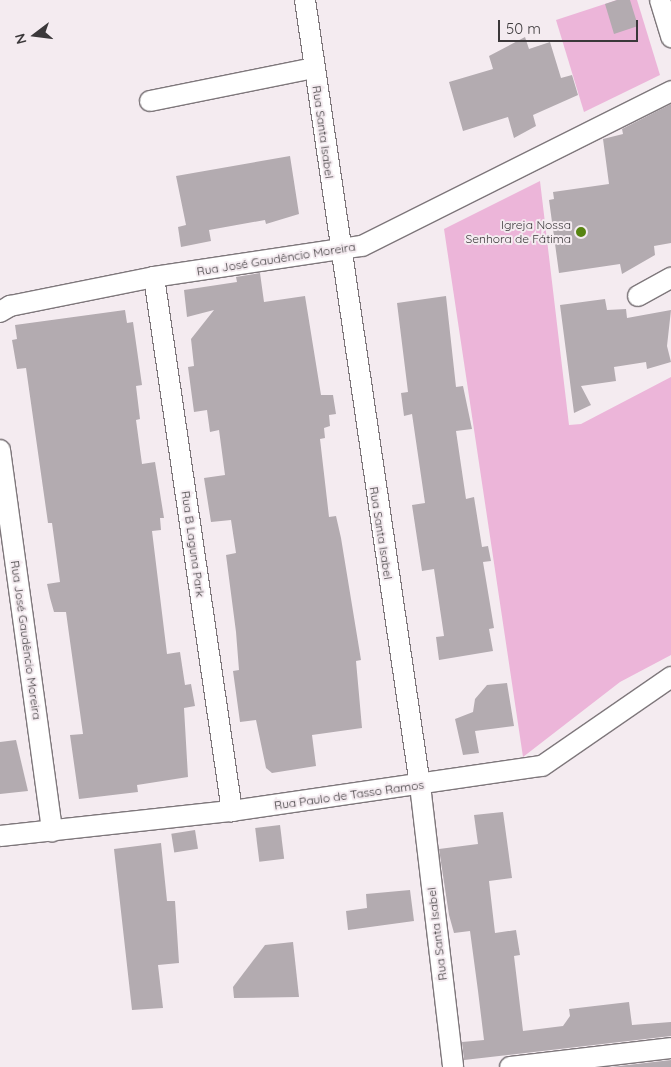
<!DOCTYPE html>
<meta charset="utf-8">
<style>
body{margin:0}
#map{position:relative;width:671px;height:1067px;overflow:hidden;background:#f4ebf0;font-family:Quicksand,sans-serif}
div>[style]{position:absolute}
.green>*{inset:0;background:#ecb5d9}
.building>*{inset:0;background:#b3abb0;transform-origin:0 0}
.roads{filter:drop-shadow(1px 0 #7e777b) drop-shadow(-1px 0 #7e777b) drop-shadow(0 1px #7e777b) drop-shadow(0 -1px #7e777b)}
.minor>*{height:20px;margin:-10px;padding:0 10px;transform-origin:10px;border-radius:10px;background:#fff}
.dots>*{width:14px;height:14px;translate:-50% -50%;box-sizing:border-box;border:2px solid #f4ebf0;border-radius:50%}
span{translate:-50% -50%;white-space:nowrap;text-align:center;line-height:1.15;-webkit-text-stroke:4px #f4ebf0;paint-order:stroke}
.street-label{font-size:12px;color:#3b383a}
.poi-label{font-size:12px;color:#3b383a}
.right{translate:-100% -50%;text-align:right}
.north{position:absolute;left:10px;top:10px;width:50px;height:50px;-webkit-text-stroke:4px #f4ebf0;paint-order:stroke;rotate:255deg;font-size:14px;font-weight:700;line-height:20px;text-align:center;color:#3b383a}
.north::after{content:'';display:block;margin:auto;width:18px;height:22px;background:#3b383a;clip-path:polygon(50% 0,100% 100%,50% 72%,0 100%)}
.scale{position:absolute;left:498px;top:20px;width:140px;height:22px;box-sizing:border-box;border:2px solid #3b383a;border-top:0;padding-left:6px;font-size:15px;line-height:18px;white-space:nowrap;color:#3b383a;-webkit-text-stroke:4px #f4ebf0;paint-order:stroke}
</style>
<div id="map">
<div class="green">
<i style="clip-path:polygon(617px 0,637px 0,660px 75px,584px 112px,556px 20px)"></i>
<i style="clip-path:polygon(540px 181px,569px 425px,581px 424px,671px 377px,671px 655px,620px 682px,523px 757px,444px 229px)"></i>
</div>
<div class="building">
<i style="clip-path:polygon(617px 0,630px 0,638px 26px,614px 34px,605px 4px)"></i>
<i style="clip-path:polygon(525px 37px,529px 49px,550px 42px,561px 78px,572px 75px,578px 95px,533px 115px,536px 126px,514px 138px,508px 117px,463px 131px,449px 82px,493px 69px,489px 56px)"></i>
<i style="clip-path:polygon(671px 104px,671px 243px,654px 246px,655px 255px,622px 274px,620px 264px,559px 273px,549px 200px,554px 199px,553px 192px,609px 184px,603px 139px,623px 134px,622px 129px)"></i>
<i style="clip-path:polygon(290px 156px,299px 214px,266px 224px,265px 220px,209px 230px,211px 241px,181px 247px,178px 227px,186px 225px,176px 176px)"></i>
<i style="clip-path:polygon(260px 273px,264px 302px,305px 296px,321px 395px,333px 395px,336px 414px,329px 415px,330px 426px,324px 428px,325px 438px,320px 439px,329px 517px,336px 516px,341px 538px,361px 660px,356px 661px,362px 728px,312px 735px,316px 766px,272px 773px,266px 768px,256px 720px,240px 722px,233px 671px,239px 670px,236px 632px,226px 555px,236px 553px,231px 520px,211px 522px,204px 478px,225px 475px,219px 430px,210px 432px,207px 410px,194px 412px,188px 367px,194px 366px,191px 339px,214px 310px,187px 317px,184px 290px,237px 282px,236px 277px)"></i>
<i style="clip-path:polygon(446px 296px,456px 387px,463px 386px,472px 429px,456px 431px,466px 499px,474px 497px,482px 547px,488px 546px,491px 561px,483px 562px,494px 628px,489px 629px,493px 651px,439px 660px,436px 637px,444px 636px,434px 569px,422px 571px,412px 505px,425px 503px,412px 414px,404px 416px,401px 393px,408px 392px,397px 303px)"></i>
<i style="clip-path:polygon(605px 299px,607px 310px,626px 309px,627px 318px,671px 310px,667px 346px,671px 362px,647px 369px,646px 362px,614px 367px,616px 381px,581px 386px,591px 405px,574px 413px,560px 305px)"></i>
<i style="clip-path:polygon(125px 310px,127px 323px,133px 322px,142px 385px,136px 386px,140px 419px,136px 420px,142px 464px,155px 462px,164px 518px,160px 518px,161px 530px,152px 531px,167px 654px,180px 652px,185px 685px,191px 684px,195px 706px,184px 708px,188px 777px,137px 785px,138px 792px,79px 799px,70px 735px,83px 734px,69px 634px,66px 612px,54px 612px,50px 598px,47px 584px,60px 582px,52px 523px,48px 523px,26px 368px,17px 369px,12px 340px,17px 339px,15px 325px)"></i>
<i style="clip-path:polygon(507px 683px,514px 726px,475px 731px,479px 753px,463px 755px,455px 719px,473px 712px,475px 699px,487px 685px)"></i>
<i style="clip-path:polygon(16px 740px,28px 791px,0 794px,0 742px)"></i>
<i style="clip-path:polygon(503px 812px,512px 878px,489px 881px,495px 933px,516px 930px,520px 955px,514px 956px,523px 1031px,563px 1026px,570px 1016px,569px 1009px,629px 1002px,632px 1025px,671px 1022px,671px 1036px,464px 1060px,462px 1042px,484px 1040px,478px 991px,470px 931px,454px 933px,449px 915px,439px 849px,478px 844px,474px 815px)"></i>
<i style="left:280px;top:825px;width:34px;height:25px;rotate:83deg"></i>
<i style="left:195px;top:830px;width:19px;height:24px;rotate:81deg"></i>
<i style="clip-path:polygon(161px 843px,167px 901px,175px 901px,179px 963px,158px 965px,163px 1008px,132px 1010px,114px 849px)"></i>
<i style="clip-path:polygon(410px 890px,414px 921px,348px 930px,346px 911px,367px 908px,366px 894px)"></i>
<i style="clip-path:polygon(293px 942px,299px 997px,234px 998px,233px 987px,265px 945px)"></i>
<i style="clip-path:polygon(671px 1060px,671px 1067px,611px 1067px)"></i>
</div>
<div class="roads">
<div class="minor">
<i style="left:305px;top:0;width:793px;rotate:81.67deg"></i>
<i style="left:420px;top:785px;width:284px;rotate:83.3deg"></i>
<i style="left:660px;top:0;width:39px;rotate:73deg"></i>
<i style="left:150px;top:101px;width:167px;rotate:-11.4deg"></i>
<i style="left:154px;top:277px;width:540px;rotate:81.69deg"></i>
<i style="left:638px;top:296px;width:38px;rotate:-29deg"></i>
<i style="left:0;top:312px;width:12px;rotate:-31deg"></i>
<i style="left:10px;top:306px;width:147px;rotate:-11.4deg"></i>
<i style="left:154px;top:277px;width:210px;rotate:-8.5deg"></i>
<i style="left:362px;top:246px;width:346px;rotate:-26.6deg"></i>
<i style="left:0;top:450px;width:385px;rotate:82.2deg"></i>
<i style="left:0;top:836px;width:233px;rotate:-6.2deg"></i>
<i style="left:232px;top:811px;width:313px;rotate:-8.3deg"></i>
<i style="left:542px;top:766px;width:157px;rotate:-34.6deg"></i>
<i style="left:510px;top:1067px;width:162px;rotate:-6.7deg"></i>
</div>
</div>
<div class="dots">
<i style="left:581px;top:232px;background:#578411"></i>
</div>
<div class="street-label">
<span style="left:323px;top:132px;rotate:82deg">Rua Santa Isabel</span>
<span style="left:276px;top:259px;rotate:-9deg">Rua José Gaudêncio Moreira</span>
<span style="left:381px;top:533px;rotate:81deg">Rua Santa Isabel</span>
<span style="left:193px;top:544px;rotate:82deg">Rua B Laguna Park</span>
<span style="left:26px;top:640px;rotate:82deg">Rua José Gaudêncio Moreira</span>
<span style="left:349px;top:795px;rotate:-8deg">Rua Paulo de Tasso Ramos</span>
<span style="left:437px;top:934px;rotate:-97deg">Rua Santa Isabel</span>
</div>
<div class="poi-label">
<span class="right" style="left:571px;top:232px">Igreja Nossa<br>Senhora de Fátima</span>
</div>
<div class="north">N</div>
<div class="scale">50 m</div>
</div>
